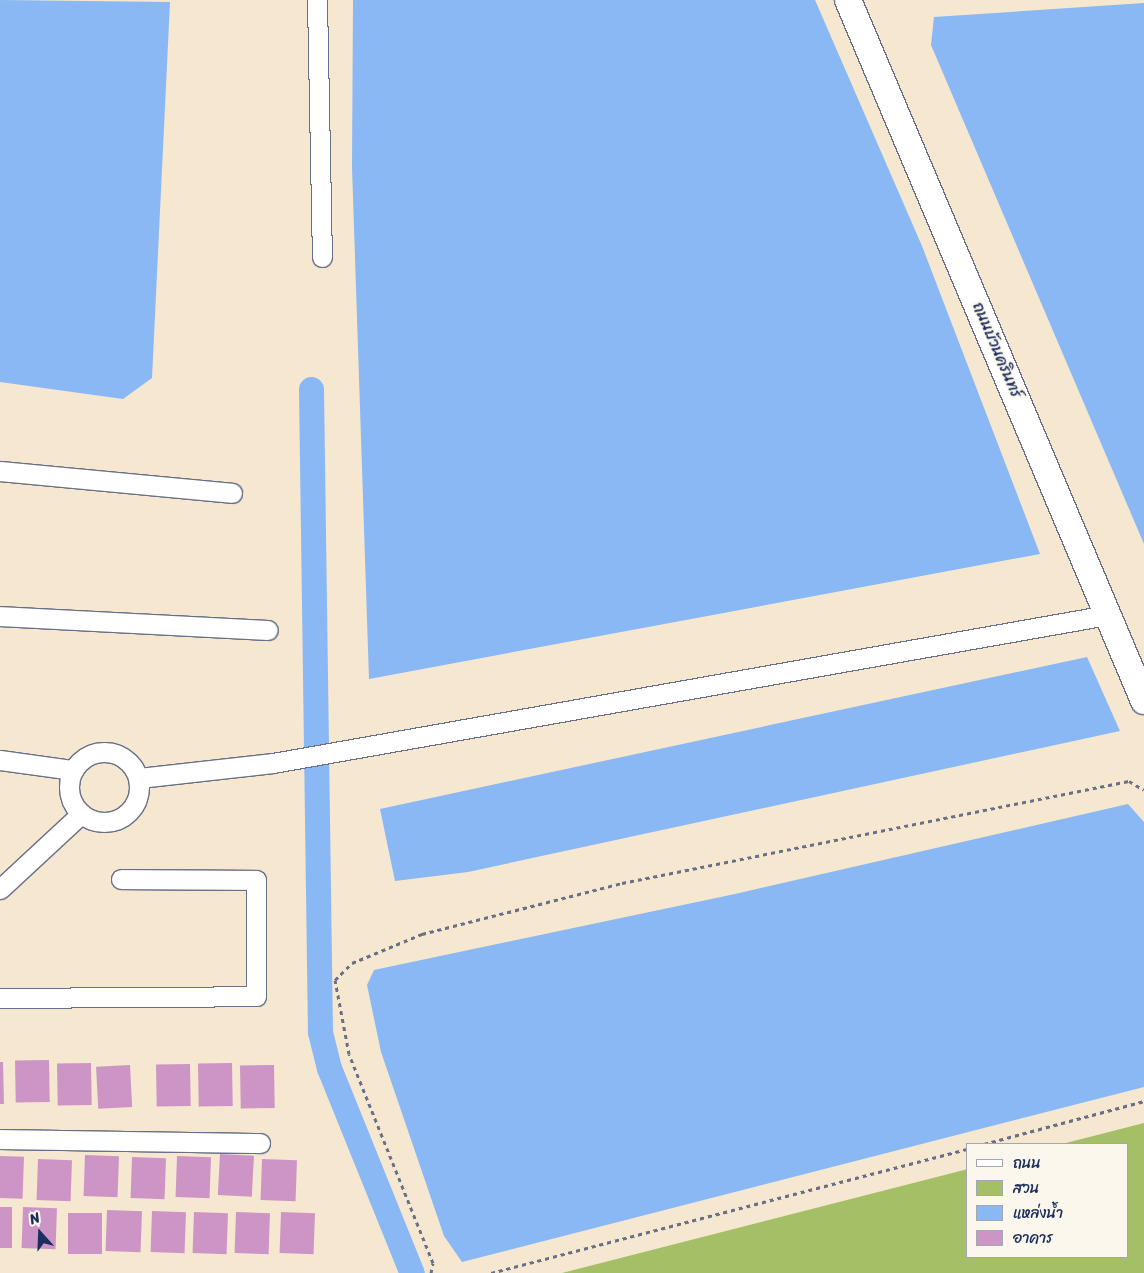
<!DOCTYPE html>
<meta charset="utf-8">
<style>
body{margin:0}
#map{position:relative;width:1144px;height:1273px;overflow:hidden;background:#f6e7d0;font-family:Sriracha,"Playpen Sans Thai",sans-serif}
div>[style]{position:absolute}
.green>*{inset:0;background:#a4bf66}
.water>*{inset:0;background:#89b8f4}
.canal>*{height:25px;margin:-12.5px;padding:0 12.5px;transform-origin:12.5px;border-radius:12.5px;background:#89b8f4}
.building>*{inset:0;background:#cd95c6;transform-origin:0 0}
.path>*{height:3px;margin-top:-1.5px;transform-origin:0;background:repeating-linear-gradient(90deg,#686f86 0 4px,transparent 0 8px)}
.roads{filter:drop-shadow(1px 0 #686f86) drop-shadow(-1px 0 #686f86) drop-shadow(0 1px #686f86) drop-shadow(0 -1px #686f86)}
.street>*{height:19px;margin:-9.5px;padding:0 9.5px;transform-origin:9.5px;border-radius:9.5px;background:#fff}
.street>.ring{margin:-9.5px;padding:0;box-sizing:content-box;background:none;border:19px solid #fff;border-radius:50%}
.secondary>*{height:26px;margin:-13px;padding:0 13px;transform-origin:13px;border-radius:13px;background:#fff}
span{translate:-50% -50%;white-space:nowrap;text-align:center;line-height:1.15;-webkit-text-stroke:4px #fbf7ec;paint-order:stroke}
.street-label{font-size:16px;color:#1b2f5e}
.legend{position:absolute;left:966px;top:1143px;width:162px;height:115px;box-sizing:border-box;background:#fbf7ec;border:1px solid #a1a7b3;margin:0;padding:6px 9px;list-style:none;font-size:15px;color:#1b2f5e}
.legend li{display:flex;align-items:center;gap:10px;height:25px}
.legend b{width:25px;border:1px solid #a1a7b3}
.north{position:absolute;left:15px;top:1208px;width:50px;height:50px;-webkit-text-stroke:4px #fbf7ec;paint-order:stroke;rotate:340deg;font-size:14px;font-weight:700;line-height:20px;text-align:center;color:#1b2f5e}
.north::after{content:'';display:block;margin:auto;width:18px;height:22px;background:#1b2f5e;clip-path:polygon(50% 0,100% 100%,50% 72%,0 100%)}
</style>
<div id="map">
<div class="green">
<i style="clip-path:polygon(1144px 1123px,1144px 1273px,562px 1273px,968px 1169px,968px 1257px,1128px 1257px,1128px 1144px,1062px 1144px)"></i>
</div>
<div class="water">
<i style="clip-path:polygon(0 0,170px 2px,152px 378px,123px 399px,0 382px)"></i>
<i style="clip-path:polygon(353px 0,815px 0,922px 246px,1040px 554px,369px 679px,352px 167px)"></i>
<i style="clip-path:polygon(1144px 3px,1144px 544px,931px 45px,934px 17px)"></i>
<i style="clip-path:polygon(1087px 657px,1120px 731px,468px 872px,395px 881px,380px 809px)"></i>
<i style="clip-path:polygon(1128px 804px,1144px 822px,1144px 1087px,462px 1262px,444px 1236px,381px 1052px,367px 985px,374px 970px,735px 894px)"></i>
</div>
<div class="canal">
<i style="left:311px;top:389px;width:643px;rotate:89.2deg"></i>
<i style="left:320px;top:1032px;width:37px;rotate:76deg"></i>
<i style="left:329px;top:1068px;width:221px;rotate:68deg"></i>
</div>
<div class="building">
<i style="left:49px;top:1060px;width:42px;height:34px;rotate:89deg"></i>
<i style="clip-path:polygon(0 1062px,3px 1062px,4px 1104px,0 1104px)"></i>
<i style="left:91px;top:1063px;width:42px;height:34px;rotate:89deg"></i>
<i style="left:232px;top:1063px;width:43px;height:34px;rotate:89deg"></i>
<i style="left:190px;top:1064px;width:42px;height:34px;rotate:89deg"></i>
<i style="left:130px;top:1065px;width:42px;height:34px;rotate:87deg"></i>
<i style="left:274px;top:1065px;width:43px;height:34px;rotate:89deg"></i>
<i style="left:220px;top:1154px;width:34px;height:41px;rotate:3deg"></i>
<i style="left:85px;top:1155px;width:34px;height:41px;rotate:2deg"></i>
<i style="left:0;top:1156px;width:24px;height:42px;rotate:2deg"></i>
<i style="left:177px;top:1156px;width:34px;height:41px;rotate:2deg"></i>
<i style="left:132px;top:1157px;width:34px;height:41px;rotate:2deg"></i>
<i style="left:38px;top:1159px;width:34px;height:41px;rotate:2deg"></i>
<i style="left:262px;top:1159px;width:35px;height:41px;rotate:2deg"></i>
<i style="left:0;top:1207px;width:12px;height:41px"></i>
<i style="left:23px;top:1207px;width:34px;height:41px;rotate:2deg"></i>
<i style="left:107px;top:1210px;width:35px;height:41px;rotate:2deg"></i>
<i style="left:152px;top:1211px;width:34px;height:41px;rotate:2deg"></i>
<i style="left:194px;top:1212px;width:34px;height:41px;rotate:2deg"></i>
<i style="left:236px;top:1212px;width:34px;height:41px;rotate:2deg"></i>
<i style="left:281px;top:1212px;width:34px;height:41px;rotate:2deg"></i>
<i style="left:68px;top:1213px;width:34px;height:41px"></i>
</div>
<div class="path">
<i style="left:984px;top:1144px;width:166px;rotate:-15deg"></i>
<i style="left:431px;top:1273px;width:10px;rotate:-79deg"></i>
<i style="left:433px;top:1263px;width:225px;rotate:-111.9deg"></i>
<i style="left:349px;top:1054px;width:75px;rotate:-100.7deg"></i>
<i style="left:335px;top:980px;width:24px;rotate:-45deg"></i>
<i style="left:352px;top:963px;width:76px;rotate:-22.5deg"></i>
<i style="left:422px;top:934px;width:206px;rotate:-14.3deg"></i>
<i style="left:622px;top:883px;width:517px;rotate:-11.38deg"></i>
<i style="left:1129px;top:781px;width:17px;rotate:31deg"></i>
<i style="left:491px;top:1273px;width:493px;rotate:-14.6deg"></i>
</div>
<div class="roads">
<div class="street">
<i style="left:317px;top:0;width:257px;rotate:88.9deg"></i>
<i style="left:0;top:471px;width:233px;rotate:5.4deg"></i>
<i style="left:0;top:616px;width:268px;rotate:3deg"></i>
<i class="ring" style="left:69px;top:752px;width:51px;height:51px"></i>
<i style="left:0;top:760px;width:74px;rotate:7.8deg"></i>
<i style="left:139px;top:778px;width:135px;rotate:-6.4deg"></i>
<i style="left:273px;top:763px;width:847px;rotate:-10.06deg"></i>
<i style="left:0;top:889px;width:110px;rotate:-42.8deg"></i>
<i style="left:0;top:998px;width:256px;rotate:-0.4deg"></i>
<i style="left:256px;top:996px;width:116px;rotate:-90deg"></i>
<i style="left:256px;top:880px;width:135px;rotate:-179.6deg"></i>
<i style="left:0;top:1139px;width:260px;rotate:0.9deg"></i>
</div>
<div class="secondary">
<i style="left:848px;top:0;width:761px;rotate:67.11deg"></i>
</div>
</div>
<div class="street-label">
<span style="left:997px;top:350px;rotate:67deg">ถนนบัวนครินทร์</span>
</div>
<ul class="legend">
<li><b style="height:6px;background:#fff"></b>ถนน</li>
<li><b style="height:14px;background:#a4bf66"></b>สวน</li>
<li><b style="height:14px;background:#89b8f4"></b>แหล่งน้ำ</li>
<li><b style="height:14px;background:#cd95c6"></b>อาคาร</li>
</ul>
<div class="north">N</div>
</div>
